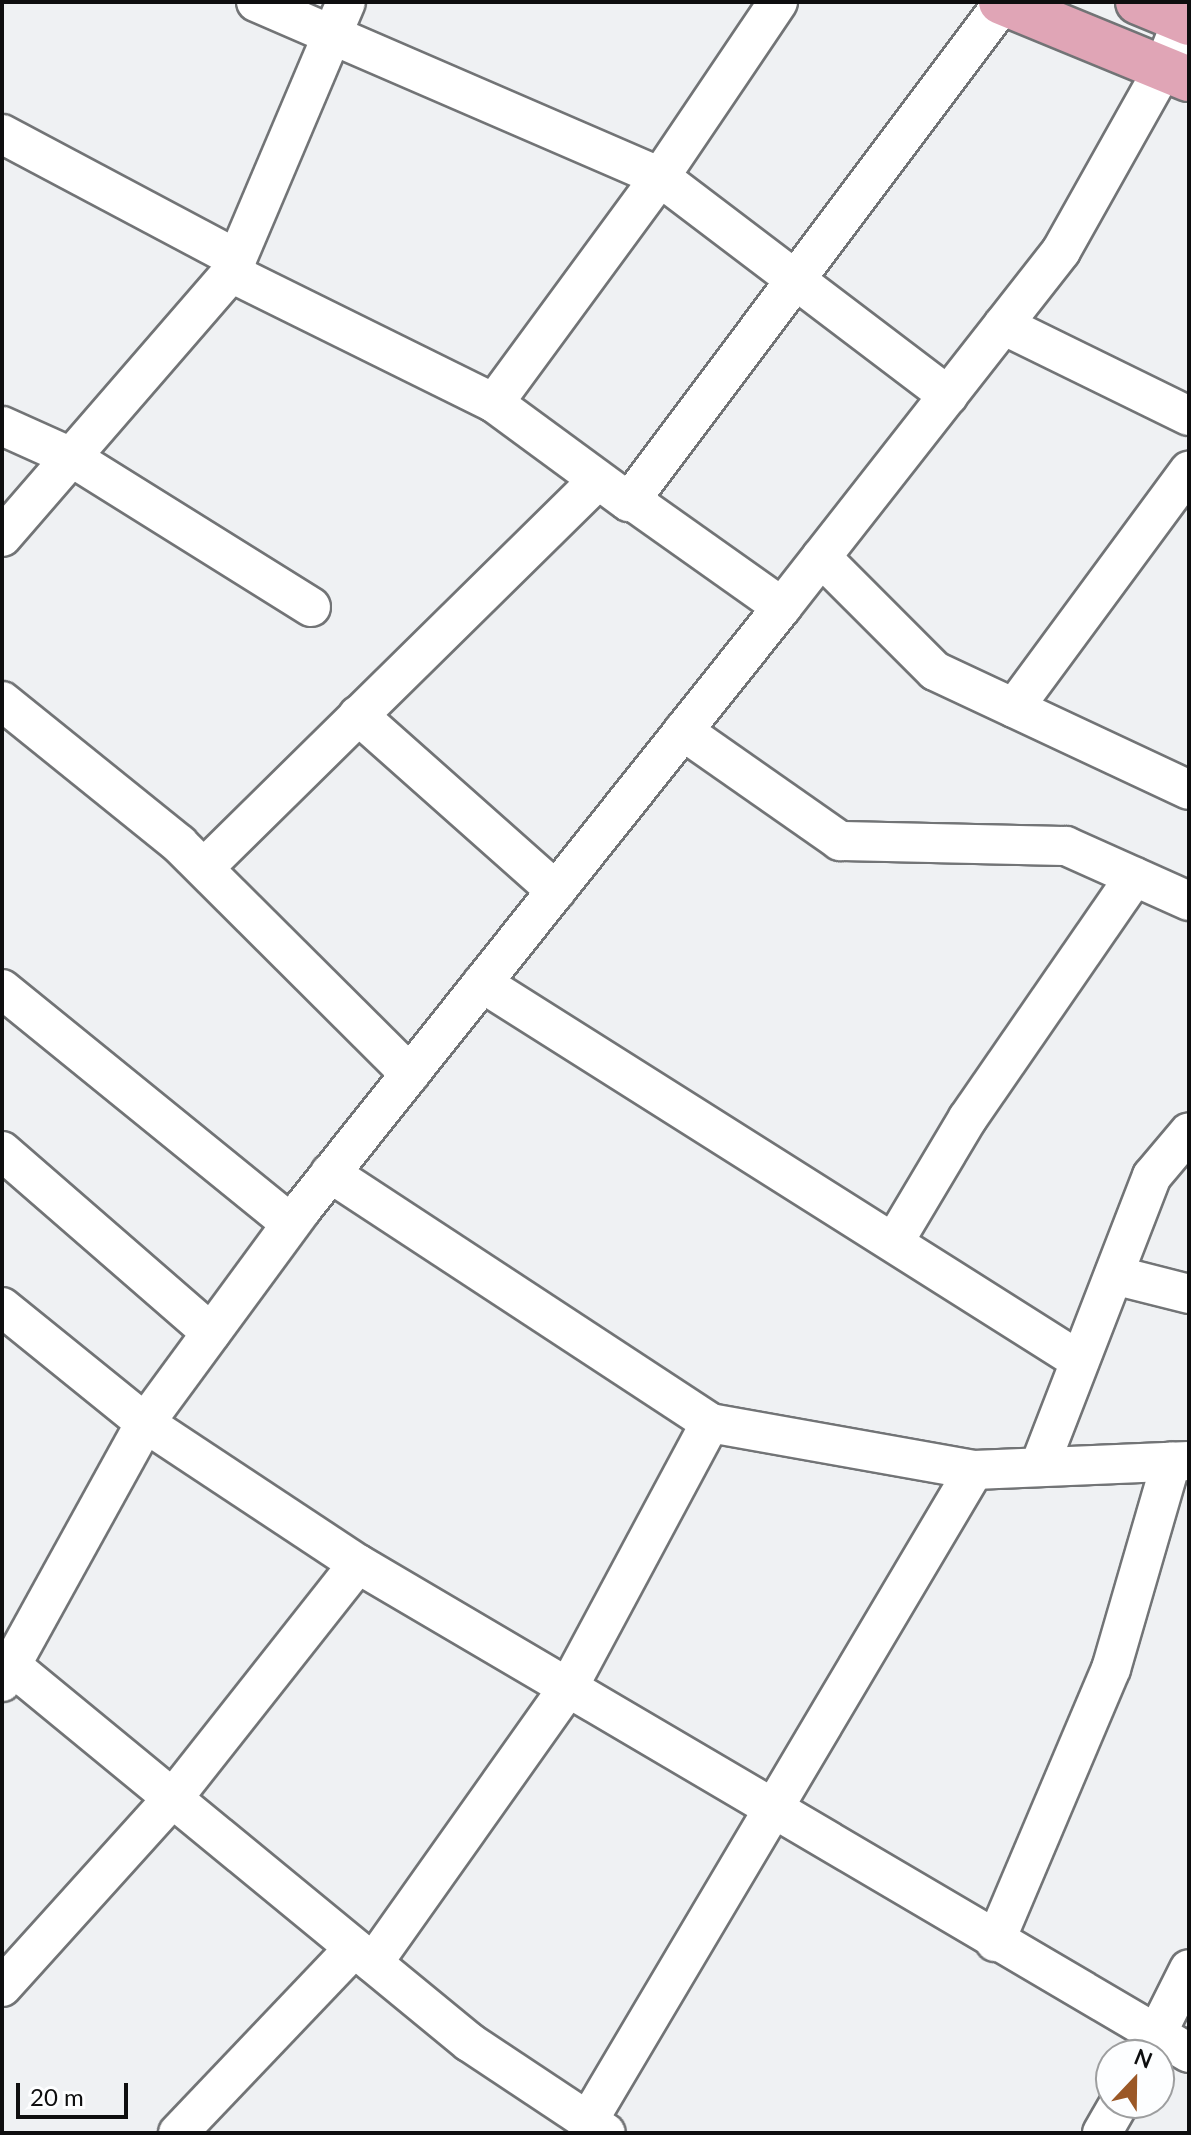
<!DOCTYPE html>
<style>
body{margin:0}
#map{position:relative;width:1191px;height:2135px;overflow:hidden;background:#eff1f3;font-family:Lato,sans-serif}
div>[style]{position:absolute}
.roads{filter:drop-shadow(2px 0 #727476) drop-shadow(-2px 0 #727476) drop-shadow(0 2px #727476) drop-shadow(0 -2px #727476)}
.minor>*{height:38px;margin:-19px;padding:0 19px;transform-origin:19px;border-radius:19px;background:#fff}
.primary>*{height:44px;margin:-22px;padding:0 22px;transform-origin:22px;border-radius:22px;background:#e0a5b6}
span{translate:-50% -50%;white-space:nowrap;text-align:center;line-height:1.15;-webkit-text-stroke:6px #fdfeff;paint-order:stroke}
.frame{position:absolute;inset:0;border:4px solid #0e0e0f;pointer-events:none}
.north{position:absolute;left:1095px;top:2039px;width:80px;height:80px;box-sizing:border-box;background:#fdfeff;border:2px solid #9d9e9f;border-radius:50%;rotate:22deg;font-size:22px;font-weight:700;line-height:32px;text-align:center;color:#0e0e0f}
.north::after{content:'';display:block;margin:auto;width:28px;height:36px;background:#9b5827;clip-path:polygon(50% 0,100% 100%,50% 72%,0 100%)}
.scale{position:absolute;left:16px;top:2083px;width:112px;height:36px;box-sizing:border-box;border:4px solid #0e0e0f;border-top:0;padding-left:10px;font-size:24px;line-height:28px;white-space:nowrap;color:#0e0e0f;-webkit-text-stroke:6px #fdfeff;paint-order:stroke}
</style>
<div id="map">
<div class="roads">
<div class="minor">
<i style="left:256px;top:2px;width:440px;rotate:23.4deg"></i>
<i style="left:660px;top:177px;width:211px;rotate:-56deg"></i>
<i style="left:2px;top:134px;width:266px;rotate:28deg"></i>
<i style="left:231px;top:273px;width:293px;rotate:26.3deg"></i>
<i style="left:494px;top:403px;width:167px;rotate:36.3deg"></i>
<i style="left:629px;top:502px;width:624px;rotate:-53.15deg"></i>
<i style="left:1003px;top:325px;width:207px;rotate:26.1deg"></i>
<i style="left:494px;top:403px;width:280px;rotate:-53.7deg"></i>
<i style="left:660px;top:177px;width:362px;rotate:37.2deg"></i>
<i style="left:2px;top:426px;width:76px;rotate:24.2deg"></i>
<i style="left:71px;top:457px;width:283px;rotate:32deg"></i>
<i style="left:2px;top:537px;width:349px;rotate:-49.1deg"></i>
<i style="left:231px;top:273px;width:294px;rotate:-67deg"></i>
<i style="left:821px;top:557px;width:161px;rotate:45deg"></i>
<i style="left:935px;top:671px;width:280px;rotate:25.1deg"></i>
<i style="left:782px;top:607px;width:452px;rotate:-51.9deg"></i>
<i style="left:1061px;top:251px;width:209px;rotate:-60.7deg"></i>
<i style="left:1163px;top:69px;width:53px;rotate:-68.8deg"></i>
<i style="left:2px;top:701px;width:228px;rotate:38.9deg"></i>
<i style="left:179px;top:844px;width:326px;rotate:44.9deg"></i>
<i style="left:1014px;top:708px;width:295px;rotate:-53.6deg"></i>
<i style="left:358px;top:715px;width:265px;rotate:41.6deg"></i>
<i style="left:683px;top:731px;width:192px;rotate:35deg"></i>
<i style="left:840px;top:841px;width:226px;rotate:1.3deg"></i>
<i style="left:1066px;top:846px;width:135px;rotate:24.1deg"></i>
<i style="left:204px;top:868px;width:549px;rotate:-44.56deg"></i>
<i style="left:482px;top:983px;width:707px;rotate:32.3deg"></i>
<i style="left:2px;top:989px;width:372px;rotate:39.1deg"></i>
<i style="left:2px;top:1151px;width:277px;rotate:41deg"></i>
<i style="left:330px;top:1173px;width:455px;rotate:33.3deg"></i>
<i style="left:710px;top:1423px;width:268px;rotate:10.1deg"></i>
<i style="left:974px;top:1470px;width:215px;rotate:-2.4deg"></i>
<i style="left:894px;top:1242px;width:144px;rotate:-59.2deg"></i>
<i style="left:968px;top:1118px;width:293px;rotate:-55.4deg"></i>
<i style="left:1114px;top:1275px;width:77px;rotate:14.2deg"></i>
<i style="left:2px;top:1307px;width:184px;rotate:39deg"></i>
<i style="left:145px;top:1423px;width:255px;rotate:33.5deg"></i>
<i style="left:1039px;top:1467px;width:312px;rotate:-68.8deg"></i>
<i style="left:1152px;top:1176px;width:57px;rotate:-49.9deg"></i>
<i style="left:2px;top:1658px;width:605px;rotate:39.43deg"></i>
<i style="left:469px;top:2042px;width:164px;rotate:33.6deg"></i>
<i style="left:2px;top:1682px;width:296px;rotate:-61.1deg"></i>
<i style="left:145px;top:1423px;width:267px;rotate:-53.7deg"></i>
<i style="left:303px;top:1208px;width:769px;rotate:-51.44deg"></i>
<i style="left:782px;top:607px;width:185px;rotate:-144.7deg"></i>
<i style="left:995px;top:1942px;width:297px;rotate:-67deg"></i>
<i style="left:1111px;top:1669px;width:216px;rotate:-73.8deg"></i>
<i style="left:373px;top:1963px;width:337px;rotate:-54.7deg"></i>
<i style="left:568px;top:1688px;width:301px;rotate:-61.8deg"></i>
<i style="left:2px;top:1987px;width:255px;rotate:-47.9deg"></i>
<i style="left:173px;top:1798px;width:298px;rotate:-51.7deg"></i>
<i style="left:358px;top:1564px;width:964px;rotate:30.47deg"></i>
<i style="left:1146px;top:2055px;width:96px;rotate:-63.4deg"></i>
<i style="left:588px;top:2121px;width:757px;rotate:-59.33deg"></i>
<i style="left:178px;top:2133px;width:255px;rotate:-46.4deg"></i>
<i style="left:1102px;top:2133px;width:34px;rotate:-60deg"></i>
</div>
<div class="primary">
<i style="left:1001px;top:2px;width:203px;rotate:22.3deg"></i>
<i style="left:1138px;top:2px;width:55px;rotate:22.4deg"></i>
</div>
</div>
<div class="frame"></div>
<div class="north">N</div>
<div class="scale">20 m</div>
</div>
